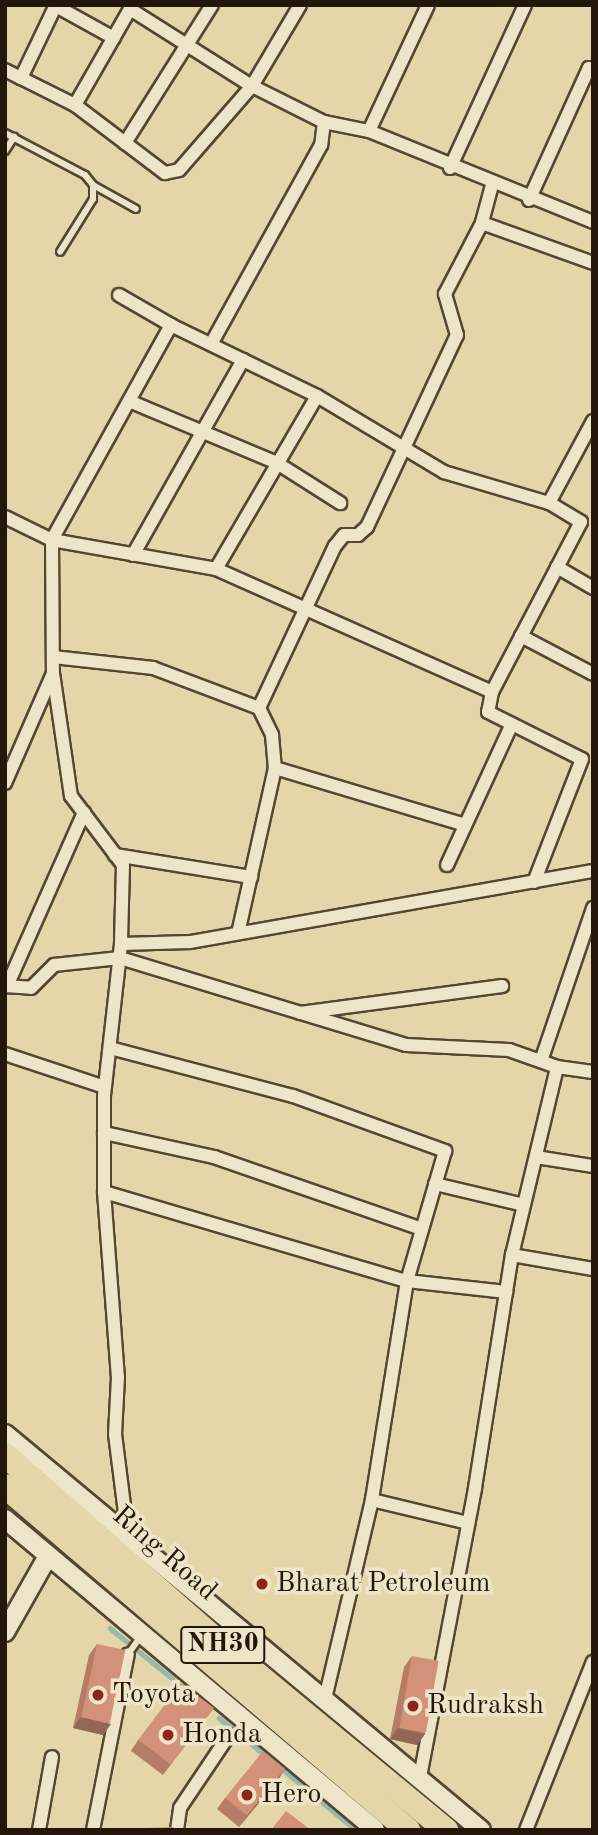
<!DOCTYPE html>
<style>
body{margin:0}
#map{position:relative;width:598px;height:1835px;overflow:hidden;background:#e5d6aa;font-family:"Old Standard TT",serif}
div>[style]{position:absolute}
.stream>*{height:4.5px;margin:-2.25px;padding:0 2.25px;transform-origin:2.25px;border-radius:2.25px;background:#96b9a8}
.roads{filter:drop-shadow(2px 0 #554633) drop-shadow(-2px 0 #554633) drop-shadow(0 2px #554633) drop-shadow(0 -2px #554633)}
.lane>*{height:6px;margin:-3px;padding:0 3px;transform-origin:3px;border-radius:3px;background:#eee4c8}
.street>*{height:12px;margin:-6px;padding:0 6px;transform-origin:6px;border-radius:6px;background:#eee4c8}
.secondary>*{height:18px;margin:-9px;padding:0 9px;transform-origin:9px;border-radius:9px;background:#eee4c8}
.highway>*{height:24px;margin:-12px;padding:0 12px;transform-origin:12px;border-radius:12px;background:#e5d6aa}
.wall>*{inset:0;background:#b57d68}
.shaded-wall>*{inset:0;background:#946655}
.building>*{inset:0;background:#d39179;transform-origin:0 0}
.dots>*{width:19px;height:19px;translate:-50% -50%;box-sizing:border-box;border:4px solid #eee4c8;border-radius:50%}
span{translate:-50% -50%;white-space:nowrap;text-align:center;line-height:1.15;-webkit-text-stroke:7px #eee4c8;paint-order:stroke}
.shield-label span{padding:2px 5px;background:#eee4c8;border:2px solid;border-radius:5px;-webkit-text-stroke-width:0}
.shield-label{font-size:26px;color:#25160b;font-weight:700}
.street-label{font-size:28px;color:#25160b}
.poi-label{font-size:28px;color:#25160b}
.left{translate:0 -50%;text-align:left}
.frame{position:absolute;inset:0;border:7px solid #25160b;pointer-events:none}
</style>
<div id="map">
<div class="stream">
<i style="left:110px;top:1628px;width:80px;rotate:38.9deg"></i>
<i style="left:219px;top:1718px;width:59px;rotate:38.8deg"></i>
<i style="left:280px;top:1767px;width:94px;rotate:39.8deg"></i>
</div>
<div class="roads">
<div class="lane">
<i style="left:5px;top:133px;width:90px;rotate:27.7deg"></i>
<i style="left:85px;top:175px;width:13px;rotate:51deg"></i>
<i style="left:93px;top:185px;width:14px;rotate:90deg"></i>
<i style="left:93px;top:199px;width:62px;rotate:121.9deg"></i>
<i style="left:5px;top:151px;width:17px;rotate:-57deg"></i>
<i style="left:93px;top:185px;width:49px;rotate:29.2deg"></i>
<i style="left:128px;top:1654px;width:22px;rotate:-54deg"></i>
</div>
<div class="street">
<i style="left:56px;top:6px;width:66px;rotate:28.9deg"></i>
<i style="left:5px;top:70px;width:18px;rotate:27deg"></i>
<i style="left:21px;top:78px;width:81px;rotate:-64.4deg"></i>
<i style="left:21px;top:78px;width:60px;rotate:26.6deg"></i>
<i style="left:75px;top:105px;width:111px;rotate:-60.2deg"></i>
<i style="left:130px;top:9px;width:144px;rotate:32.3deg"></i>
<i style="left:252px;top:86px;width:94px;rotate:-59.3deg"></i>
<i style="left:75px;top:105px;width:113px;rotate:37.1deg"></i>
<i style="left:165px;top:173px;width:14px;rotate:-12deg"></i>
<i style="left:179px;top:170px;width:111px;rotate:-49deg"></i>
<i style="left:252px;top:86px;width:80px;rotate:26.6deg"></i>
<i style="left:324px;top:122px;width:23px;rotate:97deg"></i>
<i style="left:321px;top:145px;width:227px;rotate:118.9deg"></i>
<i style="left:324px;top:122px;width:46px;rotate:11.3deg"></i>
<i style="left:369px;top:131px;width:139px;rotate:-64.9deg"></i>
<i style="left:369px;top:131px;width:242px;rotate:22.1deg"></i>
<i style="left:125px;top:143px;width:163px;rotate:-57.8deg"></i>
<i style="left:450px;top:168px;width:179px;rotate:-65.3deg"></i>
<i style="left:492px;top:185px;width:39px;rotate:105deg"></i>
<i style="left:482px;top:223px;width:118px;rotate:19.8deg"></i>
<i style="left:529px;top:200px;width:145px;rotate:-65.6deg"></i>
<i style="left:589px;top:68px;width:4px;rotate:27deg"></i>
<i style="left:119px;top:295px;width:60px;rotate:30deg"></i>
<i style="left:129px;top:401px;width:160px;rotate:22.7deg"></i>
<i style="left:277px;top:463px;width:75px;rotate:32.4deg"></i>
<i style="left:549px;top:503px;width:109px;rotate:-163.6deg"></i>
<i style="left:444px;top:472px;width:148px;rotate:-149.1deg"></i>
<i style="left:317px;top:396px;width:162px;rotate:-154.1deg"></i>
<i style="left:171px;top:325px;width:246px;rotate:119deg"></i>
<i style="left:52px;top:540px;width:133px;rotate:89.6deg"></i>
<i style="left:53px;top:673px;width:124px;rotate:81.7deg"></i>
<i style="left:71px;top:796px;width:86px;rotate:53deg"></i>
<i style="left:123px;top:865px;width:79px;rotate:91.5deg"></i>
<i style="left:121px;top:944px;width:69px;rotate:-1.7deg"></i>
<i style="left:190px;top:942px;width:409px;rotate:-10deg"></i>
<i style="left:5px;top:517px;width:52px;rotate:26.1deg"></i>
<i style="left:52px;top:540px;width:167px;rotate:10deg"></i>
<i style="left:216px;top:569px;width:302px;rotate:24deg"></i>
<i style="left:492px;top:692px;width:192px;rotate:-62.4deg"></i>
<i style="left:581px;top:522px;width:37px;rotate:-149deg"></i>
<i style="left:549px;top:503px;width:93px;rotate:-61.8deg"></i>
<i style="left:133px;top:555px;width:224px;rotate:-60.6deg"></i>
<i style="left:557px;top:567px;width:42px;rotate:30.3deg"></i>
<i style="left:216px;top:569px;width:200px;rotate:-59.7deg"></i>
<i style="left:521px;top:636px;width:81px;rotate:27.8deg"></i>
<i style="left:53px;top:657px;width:101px;rotate:6.3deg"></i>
<i style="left:153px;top:668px;width:113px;rotate:20.7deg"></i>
<i style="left:259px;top:708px;width:30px;rotate:64deg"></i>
<i style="left:272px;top:735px;width:33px;rotate:85deg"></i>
<i style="left:275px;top:768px;width:169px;rotate:102.6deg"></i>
<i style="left:492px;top:692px;width:20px;rotate:101deg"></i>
<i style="left:488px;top:712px;width:105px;rotate:26.6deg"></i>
<i style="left:582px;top:759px;width:132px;rotate:111.3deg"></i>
<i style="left:259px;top:708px;width:179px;rotate:-64.9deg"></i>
<i style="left:335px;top:546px;width:14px;rotate:-51deg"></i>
<i style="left:344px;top:535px;width:14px"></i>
<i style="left:358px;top:535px;width:12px;rotate:-42deg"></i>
<i style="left:367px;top:527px;width:212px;rotate:-64.9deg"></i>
<i style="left:457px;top:335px;width:43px;rotate:-106.3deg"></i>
<i style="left:445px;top:294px;width:80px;rotate:-62.5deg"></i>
<i style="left:275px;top:768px;width:198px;rotate:16.7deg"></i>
<i style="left:5px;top:783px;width:120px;rotate:-66.4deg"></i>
<i style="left:115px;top:855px;width:138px;rotate:9.2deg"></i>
<i style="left:447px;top:865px;width:155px;rotate:-65.3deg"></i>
<i style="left:121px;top:944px;width:153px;rotate:96.4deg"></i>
<i style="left:104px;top:1096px;width:96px;rotate:90deg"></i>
<i style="left:104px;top:1192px;width:316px;rotate:16.4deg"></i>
<i style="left:407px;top:1281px;width:222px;rotate:99.1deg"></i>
<i style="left:372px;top:1500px;width:204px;rotate:103.3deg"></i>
<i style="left:5px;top:986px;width:26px;rotate:4deg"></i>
<i style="left:31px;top:988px;width:33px;rotate:-45deg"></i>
<i style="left:54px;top:965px;width:66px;rotate:-6.1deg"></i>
<i style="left:120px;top:958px;width:299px;rotate:16.9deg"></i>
<i style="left:406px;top:1045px;width:103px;rotate:2.8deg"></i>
<i style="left:509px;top:1050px;width:51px;rotate:19.5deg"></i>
<i style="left:7px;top:986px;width:190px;rotate:-66.1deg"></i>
<i style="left:300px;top:1013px;width:204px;rotate:-7.6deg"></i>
<i style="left:110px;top:1048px;width:189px;rotate:14.7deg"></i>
<i style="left:293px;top:1096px;width:162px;rotate:19.9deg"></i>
<i style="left:445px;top:1151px;width:135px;rotate:106.3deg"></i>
<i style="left:407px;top:1281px;width:100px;rotate:6.3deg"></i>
<i style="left:5px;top:1054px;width:105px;rotate:18.3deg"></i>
<i style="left:541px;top:1061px;width:162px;rotate:-71.2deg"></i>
<i style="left:104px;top:1133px;width:113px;rotate:12.3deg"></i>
<i style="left:214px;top:1157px;width:220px;rotate:19.1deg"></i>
<i style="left:536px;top:1157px;width:58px;rotate:9deg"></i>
<i style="left:435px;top:1184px;width:91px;rotate:13.3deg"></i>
<i style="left:104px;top:1192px;width:186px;rotate:85.7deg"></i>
<i style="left:118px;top:1377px;width:57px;rotate:93deg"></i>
<i style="left:115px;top:1434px;width:104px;rotate:82.8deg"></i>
<i style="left:512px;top:1255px;width:82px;rotate:9.8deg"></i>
<i style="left:372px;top:1500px;width:99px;rotate:13.5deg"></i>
<i style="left:420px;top:1777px;width:294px;rotate:-79.2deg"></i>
<i style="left:475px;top:1488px;width:236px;rotate:-81deg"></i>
<i style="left:512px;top:1255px;width:193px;rotate:-76.5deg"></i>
<i style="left:557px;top:1067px;width:36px;rotate:8deg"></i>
<i style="left:39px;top:1830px;width:74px;rotate:-79.9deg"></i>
<i style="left:93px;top:1830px;width:179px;rotate:-78.8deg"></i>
<i style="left:177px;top:1830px;width:22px;rotate:-82deg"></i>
<i style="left:180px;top:1808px;width:88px;rotate:-56.1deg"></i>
<i style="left:526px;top:1830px;width:181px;rotate:-68.3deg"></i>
</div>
<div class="secondary">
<i style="left:5px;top:1434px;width:619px;rotate:39.76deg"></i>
<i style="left:5px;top:1519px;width:483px;rotate:40deg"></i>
<i style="left:5px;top:1632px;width:87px;rotate:-60.5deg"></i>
</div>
<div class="highway">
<i style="left:5px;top:1455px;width:291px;rotate:41.2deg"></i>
<i style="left:224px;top:1647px;width:288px;rotate:39.5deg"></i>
<i style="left:5px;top:1486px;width:530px;rotate:40.48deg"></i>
</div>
</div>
<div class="wall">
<i style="clip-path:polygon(97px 1644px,103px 1735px,73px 1728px,89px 1655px)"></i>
<i style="clip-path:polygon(412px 1656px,425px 1734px,417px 1745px,390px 1739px,404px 1667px)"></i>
<i style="clip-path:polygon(214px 1708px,163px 1775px,131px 1751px,138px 1740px)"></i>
<i style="clip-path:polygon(285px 1769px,239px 1827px,217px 1809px,225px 1798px)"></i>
</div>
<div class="shaded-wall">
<i style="clip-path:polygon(81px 1717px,111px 1724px,103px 1735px,73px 1728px)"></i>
<i style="clip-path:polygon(398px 1728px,425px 1734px,417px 1745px,390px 1739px)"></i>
<i style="clip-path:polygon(285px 1769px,278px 1780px,239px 1827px,247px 1816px)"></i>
</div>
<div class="building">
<i style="left:97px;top:1644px;width:29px;height:75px;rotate:12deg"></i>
<i style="left:412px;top:1656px;width:27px;height:73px;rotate:10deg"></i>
<i style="left:181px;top:1683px;width:41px;height:71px;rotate:37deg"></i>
<i style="left:263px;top:1751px;width:28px;height:60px;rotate:39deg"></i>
<i style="clip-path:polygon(286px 1811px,311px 1830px,271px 1830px)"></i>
<i style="clip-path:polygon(174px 1827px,174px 1830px,116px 1830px,116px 1829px)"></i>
</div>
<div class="dots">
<i style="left:262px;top:1584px;background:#8f2418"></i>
<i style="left:98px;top:1695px;background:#8f2418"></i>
<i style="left:413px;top:1706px;background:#8f2418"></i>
<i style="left:168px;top:1735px;background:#8f2418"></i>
<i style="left:247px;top:1795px;background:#8f2418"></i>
</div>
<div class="shield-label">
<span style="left:223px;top:1645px">NH30</span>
</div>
<div class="street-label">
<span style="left:164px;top:1554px;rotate:41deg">Ring Road</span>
</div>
<div class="poi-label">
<span class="left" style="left:276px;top:1584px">Bharat Petroleum</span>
<span class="left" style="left:112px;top:1695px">Toyota</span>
<span class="left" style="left:427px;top:1706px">Rudraksh</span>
<span class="left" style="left:182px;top:1735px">Honda</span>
<span class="left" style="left:261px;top:1795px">Hero</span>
</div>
<div class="frame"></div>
</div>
